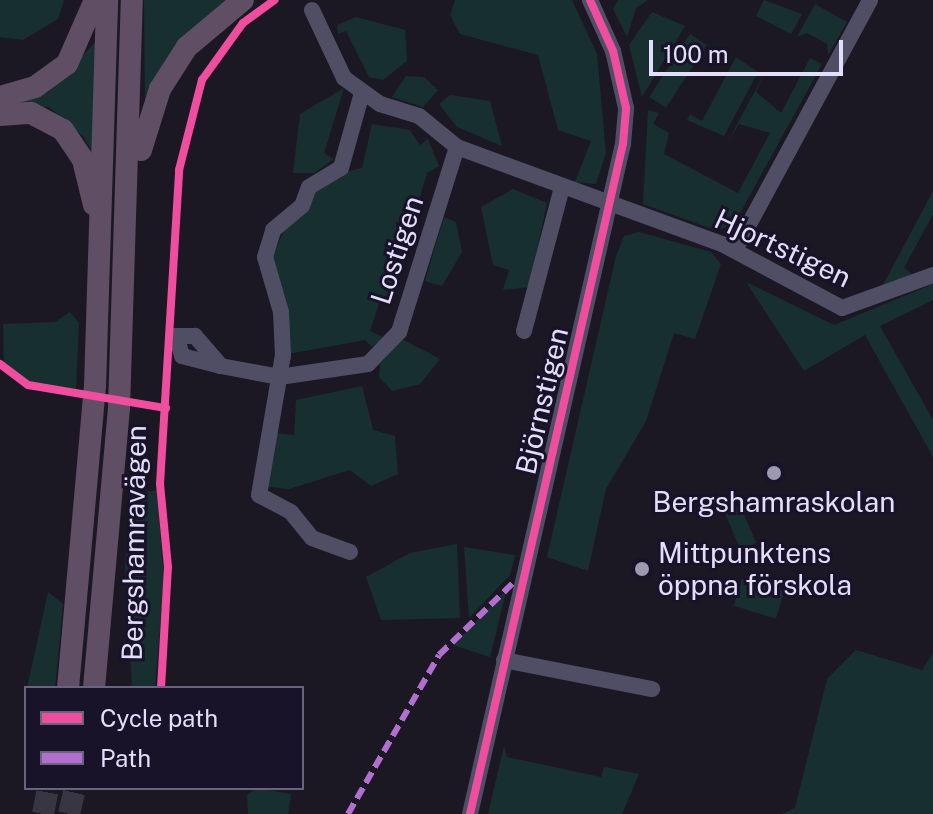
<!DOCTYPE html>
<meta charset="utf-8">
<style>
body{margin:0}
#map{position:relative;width:933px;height:814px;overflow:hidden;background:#1b1824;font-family:"Public Sans",sans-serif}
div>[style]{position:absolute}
.green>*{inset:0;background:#182f30;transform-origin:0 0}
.highway-tunnel>*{height:22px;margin-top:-11px;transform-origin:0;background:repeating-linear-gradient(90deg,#393644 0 22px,transparent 0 33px)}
.minor>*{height:16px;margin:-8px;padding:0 8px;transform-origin:8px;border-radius:8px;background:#504e64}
.highway>*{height:22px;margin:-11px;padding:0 11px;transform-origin:11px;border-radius:11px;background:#604f64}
.quiet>*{height:6px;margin-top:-3px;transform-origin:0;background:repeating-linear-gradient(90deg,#b36fd0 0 12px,transparent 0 18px)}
.cycleway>*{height:8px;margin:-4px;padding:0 4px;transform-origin:4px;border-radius:4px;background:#ef4d9e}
.dots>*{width:22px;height:22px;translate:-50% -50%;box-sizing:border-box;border:4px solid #181329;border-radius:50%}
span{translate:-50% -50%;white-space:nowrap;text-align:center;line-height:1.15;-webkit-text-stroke:6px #181329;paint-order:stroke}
.street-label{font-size:28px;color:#e2defc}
.poi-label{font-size:28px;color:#e2defc}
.left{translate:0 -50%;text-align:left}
.legend{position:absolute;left:24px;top:686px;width:280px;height:104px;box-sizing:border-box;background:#181329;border:2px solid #69647d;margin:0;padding:10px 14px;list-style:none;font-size:24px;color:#e2defc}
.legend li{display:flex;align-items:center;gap:16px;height:40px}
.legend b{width:40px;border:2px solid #69647d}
.scale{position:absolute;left:649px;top:40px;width:194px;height:36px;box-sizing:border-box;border:4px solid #e2defc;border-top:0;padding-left:10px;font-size:24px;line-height:28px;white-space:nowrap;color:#e2defc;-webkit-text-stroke:6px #181329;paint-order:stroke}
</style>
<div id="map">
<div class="green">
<i style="clip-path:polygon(0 0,64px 0,58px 19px,23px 40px,0 37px)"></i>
<i style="clip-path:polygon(144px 0,232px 0,145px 105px)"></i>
<i style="clip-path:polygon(455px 0,572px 0,597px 54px,606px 153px,596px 184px,575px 182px,591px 141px,558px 130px,538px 55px,460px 34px,450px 15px)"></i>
<i style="clip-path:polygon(618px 0,648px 0,636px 8px,627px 37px,613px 9px)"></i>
<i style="clip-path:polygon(764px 0,802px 14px,791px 34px,756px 16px)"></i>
<i style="clip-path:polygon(815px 4px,847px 22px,828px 55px,827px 44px,807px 33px,797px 37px)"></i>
<i style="clip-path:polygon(652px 12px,685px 26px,642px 97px,629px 45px)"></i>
<i style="clip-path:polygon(356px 17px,405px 30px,407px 61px,383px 80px,369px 77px,346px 31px,338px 34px,337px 25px)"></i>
<i style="left:690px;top:34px;width:20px;height:75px;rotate:33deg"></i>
<i style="clip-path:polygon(97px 40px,94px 156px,84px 137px,49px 107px,0 106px,48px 92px)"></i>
<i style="clip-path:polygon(736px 57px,758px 72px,724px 136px,687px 120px,690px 114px,702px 121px)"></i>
<i style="clip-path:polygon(810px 58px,822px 64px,733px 226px,715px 230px,643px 204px,648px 110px,659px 113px,653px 124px,669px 133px,664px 154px,738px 193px,770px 133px,739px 124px,727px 144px,743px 113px,766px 71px,756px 92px,781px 113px)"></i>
<i style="clip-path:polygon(406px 76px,424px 77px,438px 90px,423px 107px,392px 97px)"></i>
<i style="clip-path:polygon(344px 88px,324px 153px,334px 159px,314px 173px,293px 173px,300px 114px)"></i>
<i style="clip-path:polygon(450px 95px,490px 101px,502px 146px,457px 127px,439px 104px)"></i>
<i style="clip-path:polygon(372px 124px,410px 130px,420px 145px,428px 139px,439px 166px,427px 173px,390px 298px,381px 297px,370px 331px,385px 338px,372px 347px,365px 340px,288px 354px,269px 265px,284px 230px,325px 177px,362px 168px)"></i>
<i style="clip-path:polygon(513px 189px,547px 203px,529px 287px,503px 290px,509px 270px,493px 265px,481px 207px)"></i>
<i style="clip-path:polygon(933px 191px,933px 214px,904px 268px,913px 275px,882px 287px)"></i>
<i style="clip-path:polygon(444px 217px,456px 222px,462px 252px,442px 286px,425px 281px)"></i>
<i style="clip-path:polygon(639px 232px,711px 252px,721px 264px,695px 339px,674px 333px,646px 421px,606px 489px,588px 571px,547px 557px,616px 256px,624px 236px)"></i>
<i style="clip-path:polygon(746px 282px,834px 325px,933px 284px,933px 300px,880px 326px,933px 420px,933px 457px,865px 335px,804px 371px)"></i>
<i style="clip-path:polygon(70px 312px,79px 323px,76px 389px,27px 382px,4px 365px,3px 324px,55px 322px)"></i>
<i style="clip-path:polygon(402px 339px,440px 359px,420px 384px,392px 391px,379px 377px,380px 364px)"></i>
<i style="clip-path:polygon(362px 386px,373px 430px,395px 436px,398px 474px,371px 486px,350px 470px,289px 489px,262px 486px,275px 433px,294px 435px,296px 400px)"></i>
<i style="clip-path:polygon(157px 490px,164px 580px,155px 688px,132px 688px,125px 565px,133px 494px)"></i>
<i style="left:740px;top:505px;width:41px;height:17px;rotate:67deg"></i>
<i style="clip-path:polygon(457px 544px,460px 618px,381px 620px,366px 577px,410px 553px)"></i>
<i style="clip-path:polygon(464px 547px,515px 555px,510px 575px,469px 618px)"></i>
<i style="left:742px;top:579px;width:44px;height:28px;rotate:17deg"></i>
<i style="clip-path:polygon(48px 592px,63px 604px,55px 688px,27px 688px)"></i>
<i style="clip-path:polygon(506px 592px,490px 657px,453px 645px,502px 594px)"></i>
<i style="clip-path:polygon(856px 650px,922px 670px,933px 653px,933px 814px,782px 814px,795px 808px,827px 679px)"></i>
<i style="clip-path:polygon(504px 746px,507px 757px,601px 777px,604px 767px,639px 774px,622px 814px,488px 814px)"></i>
<i style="clip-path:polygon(256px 788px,291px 794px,288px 814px,248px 814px,247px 795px)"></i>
</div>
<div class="highway-tunnel">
<i style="left:43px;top:814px;width:26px;rotate:-79deg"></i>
<i style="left:69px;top:814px;width:27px;rotate:-77deg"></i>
</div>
<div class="minor">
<i style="left:312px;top:10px;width:75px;rotate:64.8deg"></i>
<i style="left:344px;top:78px;width:44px;rotate:35.8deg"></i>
<i style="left:380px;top:104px;width:41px;rotate:17.1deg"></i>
<i style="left:419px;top:116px;width:49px;rotate:39.2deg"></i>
<i style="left:457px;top:147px;width:282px;rotate:20.1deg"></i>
<i style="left:722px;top:244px;width:136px;rotate:28.1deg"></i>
<i style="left:842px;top:308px;width:97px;rotate:-19.9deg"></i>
<i style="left:735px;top:250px;width:284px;rotate:-61.6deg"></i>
<i style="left:524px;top:331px;width:149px;rotate:-75.2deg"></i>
<i style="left:221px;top:366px;width:40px;rotate:-131deg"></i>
<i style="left:195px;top:336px;width:19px;rotate:180deg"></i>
<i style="left:176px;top:336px;width:21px;rotate:73deg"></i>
<i style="left:182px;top:356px;width:40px;rotate:14.4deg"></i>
<i style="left:221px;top:366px;width:59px;rotate:10.7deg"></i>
<i style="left:279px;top:377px;width:90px;rotate:-8.3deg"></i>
<i style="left:368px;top:364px;width:45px;rotate:-45.9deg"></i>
<i style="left:399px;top:332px;width:194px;rotate:-72.6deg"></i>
<i style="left:350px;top:552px;width:40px;rotate:-159.8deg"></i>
<i style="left:312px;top:538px;width:33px;rotate:-129deg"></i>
<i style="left:291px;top:512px;width:36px;rotate:-152deg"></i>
<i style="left:259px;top:495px;width:142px;rotate:-80.3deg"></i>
<i style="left:283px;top:355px;width:43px;rotate:-92.7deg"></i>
<i style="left:281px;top:312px;width:57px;rotate:-106.2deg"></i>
<i style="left:265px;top:257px;width:28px;rotate:-73deg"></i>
<i style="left:273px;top:230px;width:38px;rotate:-40deg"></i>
<i style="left:302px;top:206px;width:20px;rotate:-70deg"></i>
<i style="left:309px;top:187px;width:37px;rotate:-31deg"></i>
<i style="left:341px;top:168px;width:78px;rotate:-74.4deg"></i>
<i style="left:504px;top:660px;width:151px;rotate:11.1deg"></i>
<i style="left:470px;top:814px;width:687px;rotate:-77.14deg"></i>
<i style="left:623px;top:144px;width:36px;rotate:-85deg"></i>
<i style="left:626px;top:108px;width:58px;rotate:-102.8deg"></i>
<i style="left:613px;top:51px;width:56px;rotate:-114.3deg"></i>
</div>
<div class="highway">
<i style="left:0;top:97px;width:36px;rotate:-16deg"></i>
<i style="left:35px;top:87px;width:39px;rotate:-36deg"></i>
<i style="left:67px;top:64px;width:70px;rotate:-66.4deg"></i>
<i style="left:0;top:115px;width:31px;rotate:-4deg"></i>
<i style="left:31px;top:113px;width:36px;rotate:28deg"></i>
<i style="left:63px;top:130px;width:36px;rotate:56deg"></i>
<i style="left:83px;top:160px;width:46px;rotate:76.3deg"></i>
<i style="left:141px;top:150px;width:64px;rotate:-72.7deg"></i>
<i style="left:160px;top:89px;width:50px;rotate:-57.3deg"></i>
<i style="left:187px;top:47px;width:73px;rotate:-40deg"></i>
<i style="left:68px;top:688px;width:303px;rotate:-84.9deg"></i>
<i style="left:95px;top:386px;width:386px;rotate:-88.2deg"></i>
<i style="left:94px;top:688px;width:281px;rotate:-84.9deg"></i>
<i style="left:119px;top:408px;width:408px;rotate:-88.2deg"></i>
</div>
<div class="quiet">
<i style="left:348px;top:814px;width:183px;rotate:-60.2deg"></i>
<i style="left:439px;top:655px;width:106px;rotate:-44.2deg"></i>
</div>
<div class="cycleway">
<i style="left:0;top:364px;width:35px;rotate:37deg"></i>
<i style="left:28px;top:385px;width:140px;rotate:9.5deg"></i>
<i style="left:161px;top:688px;width:121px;rotate:-86.7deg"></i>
<i style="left:168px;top:567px;width:83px;rotate:-95.5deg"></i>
<i style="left:160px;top:484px;width:315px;rotate:-86.5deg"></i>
<i style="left:179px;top:170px;width:93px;rotate:-75.7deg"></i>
<i style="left:202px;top:80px;width:70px;rotate:-54.3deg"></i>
<i style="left:243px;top:23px;width:39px;rotate:-36deg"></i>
<i style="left:470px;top:814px;width:687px;rotate:-77.14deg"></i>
<i style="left:623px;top:144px;width:36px;rotate:-85deg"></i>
<i style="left:626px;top:108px;width:58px;rotate:-102.8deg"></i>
<i style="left:613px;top:51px;width:56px;rotate:-114.3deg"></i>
</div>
<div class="dots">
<i style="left:774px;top:473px;background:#9c99b0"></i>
<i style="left:642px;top:569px;background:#9c99b0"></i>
</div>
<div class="street-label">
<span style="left:783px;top:248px;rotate:25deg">Hjortstigen</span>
<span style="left:397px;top:250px;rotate:-72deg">Lostigen</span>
<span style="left:542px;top:401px;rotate:-77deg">Björnstigen</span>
<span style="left:134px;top:543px;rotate:-89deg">Bergshamravägen</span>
</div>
<div class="poi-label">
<span style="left:774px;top:502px">Bergshamraskolan</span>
<span class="left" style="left:658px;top:569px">Mittpunktens<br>öppna förskola</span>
</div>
<ul class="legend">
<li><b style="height:10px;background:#ef4d9e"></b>Cycle path</li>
<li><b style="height:10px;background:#b36fd0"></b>Path</li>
</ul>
<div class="scale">100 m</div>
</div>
